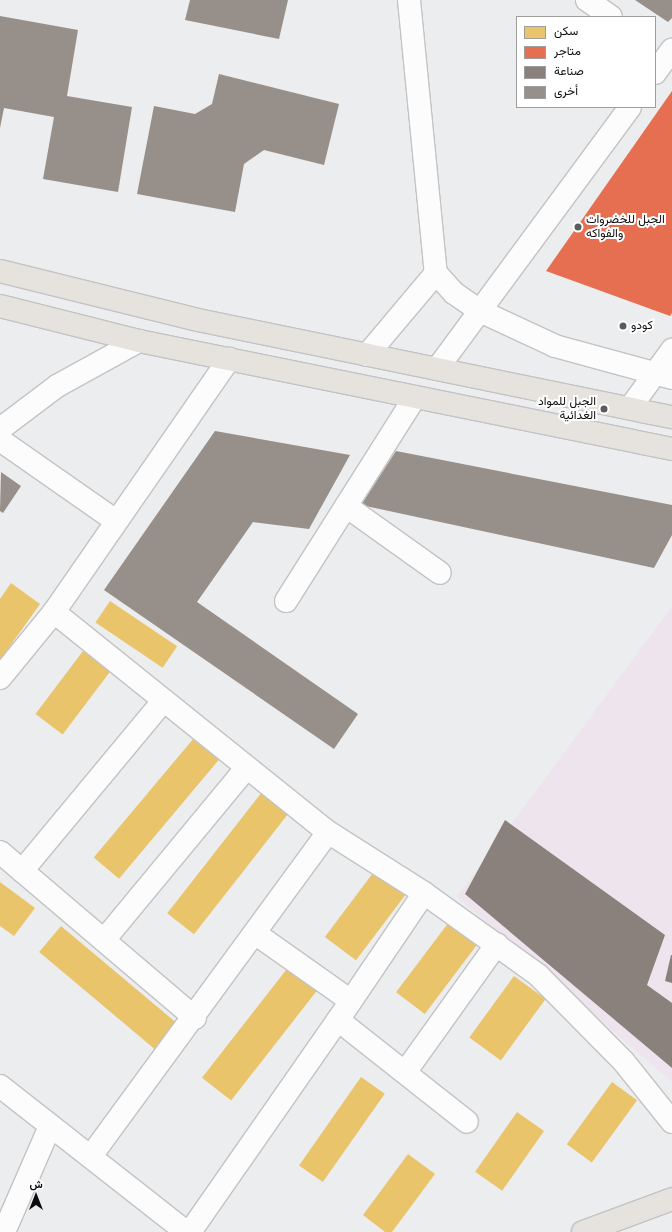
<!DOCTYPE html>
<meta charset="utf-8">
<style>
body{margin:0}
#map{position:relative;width:672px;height:1232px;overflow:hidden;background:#ecedee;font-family:Arial,Vazirmatn,sans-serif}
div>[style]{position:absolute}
.industrial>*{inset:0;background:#ede4ee}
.homes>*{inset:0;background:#e9c46a;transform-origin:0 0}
.shops>*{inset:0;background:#e76f51}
.industry>*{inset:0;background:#8a817c}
.building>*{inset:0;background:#978f89}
.roads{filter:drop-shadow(1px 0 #c3c3c4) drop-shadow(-1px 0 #c3c3c4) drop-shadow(0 1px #c3c3c4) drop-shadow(0 -1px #c3c3c4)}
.minor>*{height:22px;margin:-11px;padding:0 11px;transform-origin:11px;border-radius:11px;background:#fcfcfc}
.major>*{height:22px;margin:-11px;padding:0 11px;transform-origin:11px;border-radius:11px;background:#e6e2de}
.dots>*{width:11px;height:11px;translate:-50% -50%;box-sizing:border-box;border:2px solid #fff;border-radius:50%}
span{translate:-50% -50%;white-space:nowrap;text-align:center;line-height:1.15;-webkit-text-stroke:4px #fff;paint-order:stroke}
.poi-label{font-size:12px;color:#0c0c0d}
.left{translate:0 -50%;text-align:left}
.right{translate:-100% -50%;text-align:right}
.legend{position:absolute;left:516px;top:16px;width:140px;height:92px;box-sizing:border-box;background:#fff;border:1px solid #9e9e9e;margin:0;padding:5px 7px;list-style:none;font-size:12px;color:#0c0c0d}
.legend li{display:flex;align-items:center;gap:8px;height:20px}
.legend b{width:20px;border:1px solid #9e9e9e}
.north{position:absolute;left:16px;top:1176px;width:40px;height:40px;-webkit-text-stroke:3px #fff;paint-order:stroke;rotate:0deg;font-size:11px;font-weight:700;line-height:16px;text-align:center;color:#0c0c0d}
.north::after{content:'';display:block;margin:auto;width:14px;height:18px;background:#0c0c0d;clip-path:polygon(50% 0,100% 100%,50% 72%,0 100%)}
</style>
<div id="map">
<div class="industrial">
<i style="clip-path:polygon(672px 607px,672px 1082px,457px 897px)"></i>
</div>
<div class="homes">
<i style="clip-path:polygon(11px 583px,40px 604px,0 660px,0 599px)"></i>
<i style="left:110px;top:601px;width:81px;height:26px;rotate:34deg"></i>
<i style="left:83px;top:651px;width:34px;height:79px;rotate:37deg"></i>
<i style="left:194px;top:738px;width:33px;height:156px;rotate:40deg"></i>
<i style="left:262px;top:792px;width:34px;height:154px;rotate:38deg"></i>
<i style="left:376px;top:869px;width:39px;height:85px;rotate:37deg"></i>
<i style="clip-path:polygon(0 882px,35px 908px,14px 936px,0 926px)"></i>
<i style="left:449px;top:922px;width:36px;height:88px;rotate:37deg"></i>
<i style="left:61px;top:926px;width:153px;height:34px;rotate:40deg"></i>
<i style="left:290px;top:965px;width:37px;height:143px;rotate:38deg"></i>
<i style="left:514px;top:976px;width:39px;height:76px;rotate:36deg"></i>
<i style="left:361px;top:1077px;width:29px;height:108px;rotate:35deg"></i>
<i style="left:612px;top:1082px;width:31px;height:77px;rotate:36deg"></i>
<i style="left:517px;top:1112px;width:33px;height:73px;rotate:35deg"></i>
<i style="clip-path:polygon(408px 1154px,435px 1174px,392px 1232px,385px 1232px,363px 1215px)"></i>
</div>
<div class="shops">
<i style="clip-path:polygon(672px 91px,672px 313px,670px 316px,546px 271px)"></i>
</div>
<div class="industry">
<i style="clip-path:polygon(505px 820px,665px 935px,647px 985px,672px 1003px,672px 1068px,465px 894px)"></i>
<i style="clip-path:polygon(671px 955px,672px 955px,672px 983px,665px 981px)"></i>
</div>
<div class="building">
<i style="clip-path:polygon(190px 0,288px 0,279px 39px,185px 20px)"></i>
<i style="clip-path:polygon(635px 0,672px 0,672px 18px,668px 22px)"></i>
<i style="clip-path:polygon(0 16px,78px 30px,67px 96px,132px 107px,118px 192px,43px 179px,54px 117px,4px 108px,0 128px)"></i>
<i style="clip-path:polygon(219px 74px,339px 104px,324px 165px,264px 150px,244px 164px,235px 212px,137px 194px,154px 106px,195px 114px,212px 104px)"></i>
<i style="clip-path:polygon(215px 431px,350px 455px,309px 529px,253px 522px,197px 602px,358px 714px,334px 749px,104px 590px)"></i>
<i style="clip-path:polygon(396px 451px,672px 505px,672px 535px,654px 568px,361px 505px)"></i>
<i style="clip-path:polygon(1px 472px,21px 486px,3px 513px,0 511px)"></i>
</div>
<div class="roads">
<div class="minor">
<i style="left:409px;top:0;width:274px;rotate:84.4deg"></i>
<i style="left:436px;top:273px;width:27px;rotate:48deg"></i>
<i style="left:454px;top:293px;width:32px;rotate:35deg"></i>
<i style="left:480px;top:311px;width:83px;rotate:25deg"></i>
<i style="left:555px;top:346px;width:121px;rotate:15.3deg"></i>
<i style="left:587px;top:0;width:29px;rotate:35deg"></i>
<i style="left:655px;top:73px;width:29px;rotate:-54deg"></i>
<i style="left:367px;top:355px;width:107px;rotate:-49.9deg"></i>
<i style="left:437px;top:369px;width:325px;rotate:-53.6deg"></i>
<i style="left:630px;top:408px;width:72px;rotate:-54.1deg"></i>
<i style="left:0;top:429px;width:71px;rotate:-37deg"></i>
<i style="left:57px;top:386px;width:94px;rotate:-28.8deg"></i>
<i style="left:0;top:440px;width:141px;rotate:34.9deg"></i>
<i style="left:346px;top:506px;width:115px;rotate:35.5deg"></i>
<i style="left:286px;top:601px;width:241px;rotate:-57.7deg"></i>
<i style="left:54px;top:612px;width:351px;rotate:38.8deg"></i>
<i style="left:328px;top:832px;width:114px;rotate:32.4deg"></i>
<i style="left:424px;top:893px;width:140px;rotate:35.7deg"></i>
<i style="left:538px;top:975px;width:122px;rotate:45.3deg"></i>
<i style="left:624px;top:1062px;width:77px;rotate:51.3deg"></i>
<i style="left:0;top:678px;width:85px;rotate:-50.7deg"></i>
<i style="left:54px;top:612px;width:308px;rotate:-55.3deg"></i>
<i style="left:0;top:852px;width:256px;rotate:40.4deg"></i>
<i style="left:22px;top:871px;width:222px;rotate:-50.3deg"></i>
<i style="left:256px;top:934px;width:116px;rotate:35.2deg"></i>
<i style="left:104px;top:940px;width:224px;rotate:-50.4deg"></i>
<i style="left:338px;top:1020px;width:153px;rotate:-55.9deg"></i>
<i style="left:406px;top:1071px;width:156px;rotate:-54.4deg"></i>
<i style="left:0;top:1086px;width:236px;rotate:38.1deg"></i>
<i style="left:91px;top:1156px;width:401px;rotate:-53.8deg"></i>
<i style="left:4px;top:1232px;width:116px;rotate:-66.5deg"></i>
<i style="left:190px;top:1232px;width:259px;rotate:-55.1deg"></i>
<i style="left:338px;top:1020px;width:164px;rotate:38.3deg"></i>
</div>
<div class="major">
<i style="left:0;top:271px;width:204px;rotate:13.9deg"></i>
<i style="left:198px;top:320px;width:484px;rotate:11.6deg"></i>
<i style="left:0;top:306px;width:143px;rotate:14.1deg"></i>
<i style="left:139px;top:341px;width:544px;rotate:11.45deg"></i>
<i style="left:583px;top:1232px;width:95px;rotate:-20.3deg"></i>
</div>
</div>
<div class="dots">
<i style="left:578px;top:227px;background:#5a5b5c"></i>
<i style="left:623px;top:326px;background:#5a5b5c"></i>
<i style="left:604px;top:409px;background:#5a5b5c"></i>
</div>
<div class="poi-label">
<span class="left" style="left:586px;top:227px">الجبل للخضروات<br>والفواكه</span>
<span class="left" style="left:631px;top:326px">كودو</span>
<span class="right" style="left:596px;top:409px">الجبل للمواد<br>الغدائية</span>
</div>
<ul class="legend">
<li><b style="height:11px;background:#e9c46a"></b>سكن</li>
<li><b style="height:11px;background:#e76f51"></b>متاجر</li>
<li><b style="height:11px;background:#8a817c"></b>صناعة</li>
<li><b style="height:11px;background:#978f89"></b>أخرى</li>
</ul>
<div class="north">ش</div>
</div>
